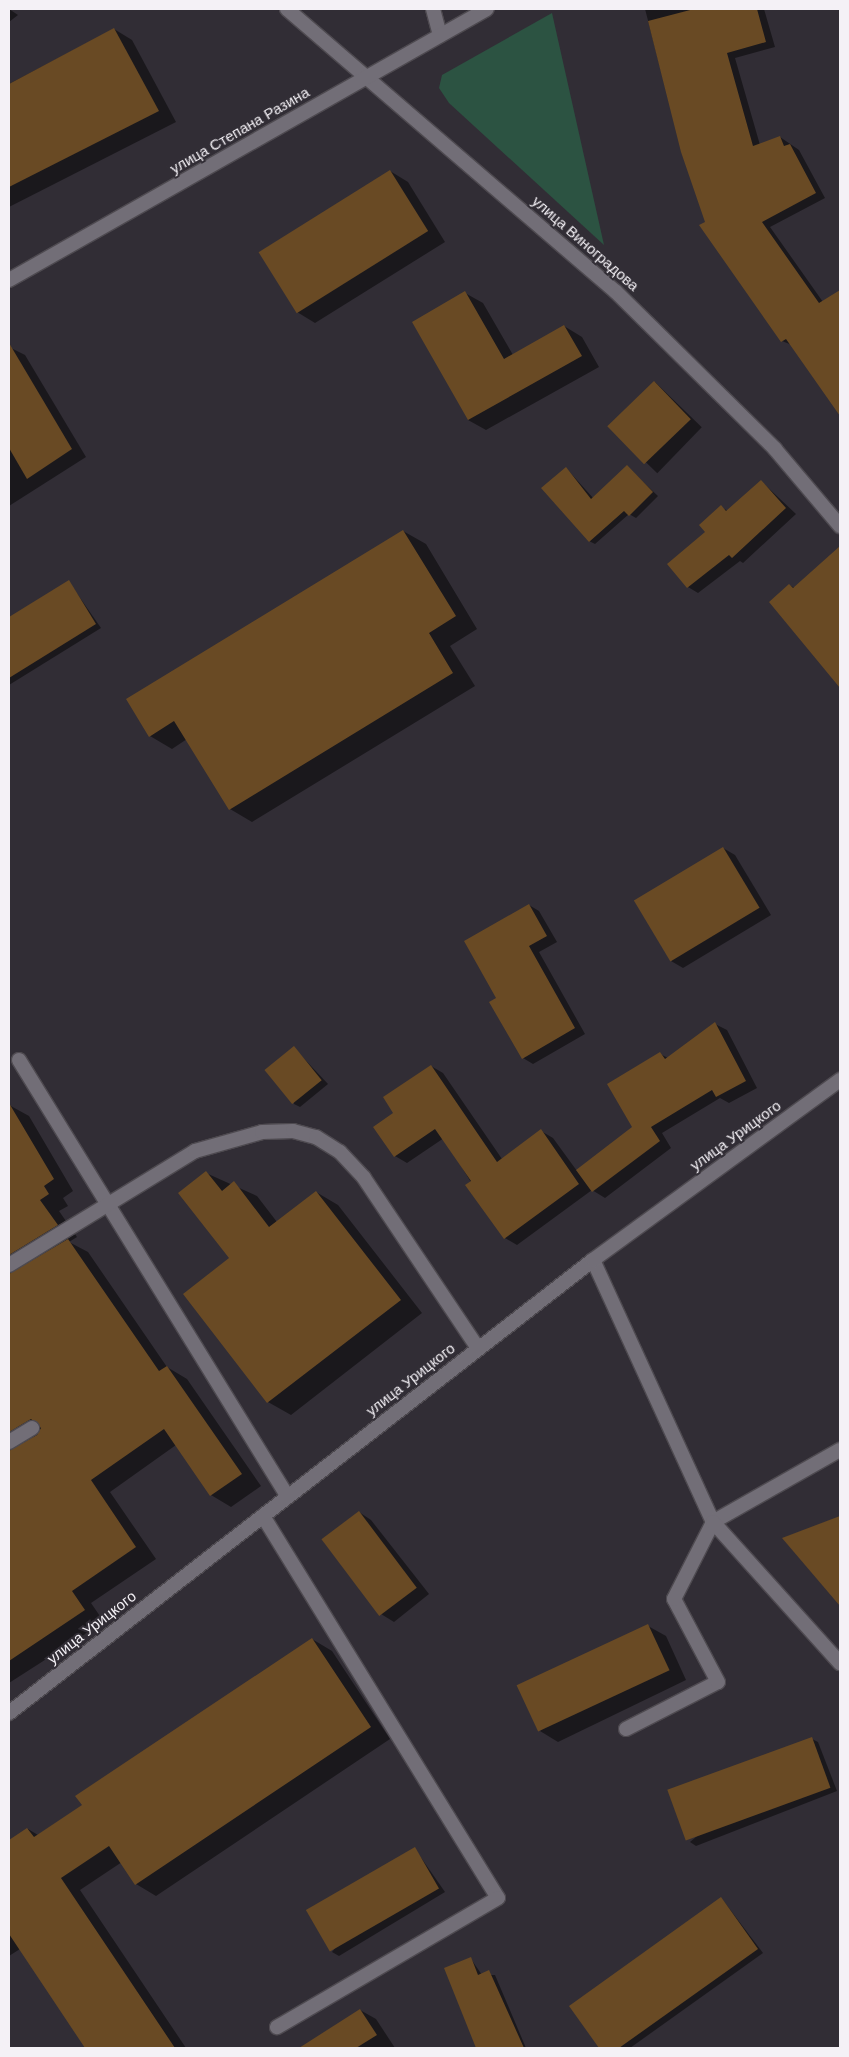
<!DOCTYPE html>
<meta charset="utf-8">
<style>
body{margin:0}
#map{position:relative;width:849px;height:2057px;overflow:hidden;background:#312d35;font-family:"DM Sans",sans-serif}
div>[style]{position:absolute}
.green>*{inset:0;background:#2c5342}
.shadow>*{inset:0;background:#0007;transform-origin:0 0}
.building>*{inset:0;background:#694a24;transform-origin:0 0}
.roads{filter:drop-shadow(1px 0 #4e4a50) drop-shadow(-1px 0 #4e4a50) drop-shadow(0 1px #4e4a50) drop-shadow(0 -1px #4e4a50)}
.service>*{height:14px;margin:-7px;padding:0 7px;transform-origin:7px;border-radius:7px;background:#726e77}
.minor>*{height:14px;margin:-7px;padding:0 7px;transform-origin:7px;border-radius:7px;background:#726e77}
span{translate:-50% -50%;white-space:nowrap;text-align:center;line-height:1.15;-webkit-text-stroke:4px #312d35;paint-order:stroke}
.street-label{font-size:15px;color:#f4f1f6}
.frame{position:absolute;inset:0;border:10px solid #f4f1f6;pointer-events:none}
</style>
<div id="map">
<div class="green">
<i style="clip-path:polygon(552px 13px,604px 245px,449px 103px,439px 88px,442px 75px)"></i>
</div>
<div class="shadow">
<i style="clip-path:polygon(9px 9px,18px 15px,9px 22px)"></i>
<i style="clip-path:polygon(645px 9px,764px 9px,775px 47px,735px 58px,760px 145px,780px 137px,799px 150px,825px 198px,770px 227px,823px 302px,840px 292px,840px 397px,836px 400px,792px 345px,782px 341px,707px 222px,682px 151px)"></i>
<i style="clip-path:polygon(114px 29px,132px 40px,176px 122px,9px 207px,9px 84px)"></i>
<i style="clip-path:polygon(390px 171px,408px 182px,445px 242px,315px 323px,297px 312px)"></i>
<i style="clip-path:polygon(465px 293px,483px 303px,513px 355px,564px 326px,582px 337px,599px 367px,486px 430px,468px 420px)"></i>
<i style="clip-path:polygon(9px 347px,25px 355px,86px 457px,9px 506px)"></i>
<i style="left:655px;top:382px;width:65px;height:64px;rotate:44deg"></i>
<i style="clip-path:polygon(627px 467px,658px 496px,636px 518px,629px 514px,595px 544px,589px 541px,567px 469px,594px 499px)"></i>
<i style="clip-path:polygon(761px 481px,796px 514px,743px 563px,740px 561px,698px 593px,688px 587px,721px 507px,728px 511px)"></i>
<i style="clip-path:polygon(403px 531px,426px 544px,477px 629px,450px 646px,475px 686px,252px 822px,230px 809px,187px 739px,172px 749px,150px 736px)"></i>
<i style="clip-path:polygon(829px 558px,840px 564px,840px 686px,771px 602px,789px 585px,795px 588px)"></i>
<i style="clip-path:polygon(69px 582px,101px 628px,9px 685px,9px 619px)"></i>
<i style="clip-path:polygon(723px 848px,735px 855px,771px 915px,683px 968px,671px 961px)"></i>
<i style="clip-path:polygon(529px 905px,539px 911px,557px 942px,539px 952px,585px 1034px,533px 1064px,523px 1058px,498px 998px)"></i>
<i style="clip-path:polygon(715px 1024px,727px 1030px,757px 1088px,729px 1103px,720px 1098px,662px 1133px,671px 1148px,605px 1198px,592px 1190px,517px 1245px,505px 1238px,444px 1138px,407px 1163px,395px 1156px,395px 1114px,431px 1066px,443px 1073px,502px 1159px,541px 1131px,553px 1138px,577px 1171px,634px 1128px,660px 1054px,668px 1058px)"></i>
<i style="clip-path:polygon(294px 1048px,328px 1084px,300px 1107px,294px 1104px)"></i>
<i style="clip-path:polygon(9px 1105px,29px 1116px,73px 1191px,63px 1198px,68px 1206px,59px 1211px,77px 1237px,69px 1242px,88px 1252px,167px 1367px,187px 1379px,261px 1486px,231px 1507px,211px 1495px,176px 1445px,110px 1492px,156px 1559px,91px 1603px,104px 1622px,9px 1683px,9px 1488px,36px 1470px,34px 1438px,14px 1426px,9px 1429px)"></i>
<i style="clip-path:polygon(206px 1173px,257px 1196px,277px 1222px,316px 1192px,338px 1205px,422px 1313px,291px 1415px,268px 1402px,185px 1295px,231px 1258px)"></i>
<i style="clip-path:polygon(359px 1512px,371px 1520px,429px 1594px,394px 1622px,381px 1614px)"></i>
<i style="clip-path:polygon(840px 1517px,840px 1604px,784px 1538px)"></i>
<i style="clip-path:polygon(648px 1626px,666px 1636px,686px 1680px,558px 1742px,540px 1731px)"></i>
<i style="clip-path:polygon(312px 1639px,332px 1651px,390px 1739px,156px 1896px,136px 1884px,122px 1862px,80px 1890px,186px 2048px,86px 2048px,20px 1949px,9px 1956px,9px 1841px,28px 1829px,38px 1835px,84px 1805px)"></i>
<i style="clip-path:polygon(812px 1739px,818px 1742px,837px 1791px,696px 1846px,690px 1842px)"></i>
<i style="clip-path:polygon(415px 1849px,445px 1892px,339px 1956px,332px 1952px)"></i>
<i style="clip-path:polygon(722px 1899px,763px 1953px,630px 2048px,601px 2048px,571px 2007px)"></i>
<i style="clip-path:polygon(471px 1959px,482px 1975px,495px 1975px,526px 2048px,481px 2048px,446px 1969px)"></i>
<i style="clip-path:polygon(360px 2010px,376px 2019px,395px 2048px,326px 2048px,319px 2037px)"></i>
</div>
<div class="building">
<i style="clip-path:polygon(694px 9px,757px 9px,766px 42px,727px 53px,753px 146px,780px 136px,784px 146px,790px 144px,816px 193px,762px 222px,819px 303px,840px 290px,840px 416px,786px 339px,781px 342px,699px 225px,705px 222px,681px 152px,648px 21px)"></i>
<i style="clip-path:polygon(114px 28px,159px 111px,9px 187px,9px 84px)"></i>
<i style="left:390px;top:170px;width:72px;height:155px;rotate:58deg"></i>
<i style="clip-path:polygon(465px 291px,504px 359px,564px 325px,582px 356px,468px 420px,412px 322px)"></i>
<i style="clip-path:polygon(9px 343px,72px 449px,27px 479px,9px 448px)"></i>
<i style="left:654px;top:381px;width:53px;height:65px;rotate:46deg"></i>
<i style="clip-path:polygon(627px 465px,653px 492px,629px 516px,624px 511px,589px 542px,541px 488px,566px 467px,591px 499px)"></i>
<i style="clip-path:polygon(761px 480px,786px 508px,732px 558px,729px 555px,687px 588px,667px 564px,705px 532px,699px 525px,721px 505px,726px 511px)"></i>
<i style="clip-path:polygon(403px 530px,456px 616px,429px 633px,453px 673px,229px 810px,174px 721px,149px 737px,126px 699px)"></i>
<i style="clip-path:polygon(840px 546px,840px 688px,769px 602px,789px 584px,793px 588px)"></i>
<i style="clip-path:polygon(69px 580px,96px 624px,9px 678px,9px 617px)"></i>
<i style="left:723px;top:847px;width:71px;height:104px;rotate:59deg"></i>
<i style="clip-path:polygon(529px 904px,547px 936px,529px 946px,575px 1028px,522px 1059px,489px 1002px,496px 998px,464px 941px)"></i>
<i style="clip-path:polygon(715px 1022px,746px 1081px,716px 1097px,712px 1090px,651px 1127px,660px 1141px,592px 1192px,576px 1170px,632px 1127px,607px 1084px,660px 1052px,665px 1059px)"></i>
<i style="left:294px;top:1046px;width:44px;height:38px;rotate:51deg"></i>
<i style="clip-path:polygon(431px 1065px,497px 1162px,541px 1129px,579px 1184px,504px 1239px,465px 1185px,471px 1181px,435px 1129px,394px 1157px,373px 1127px,393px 1113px,383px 1097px)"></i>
<i style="clip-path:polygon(9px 1103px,54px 1179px,44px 1186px,49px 1194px,40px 1200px,58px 1225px,9px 1255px)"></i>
<i style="clip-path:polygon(206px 1171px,222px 1191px,234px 1181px,269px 1227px,316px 1191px,401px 1300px,267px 1403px,183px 1294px,229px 1258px,178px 1193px)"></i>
<i style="clip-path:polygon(68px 1239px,159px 1371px,167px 1366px,242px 1474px,210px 1496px,164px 1429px,91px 1480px,136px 1547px,72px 1591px,85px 1610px,9px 1661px,9px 1451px,37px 1435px,41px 1428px,31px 1419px,9px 1432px,9px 1274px)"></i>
<i style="left:359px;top:1511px;width:96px;height:47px;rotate:53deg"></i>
<i style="clip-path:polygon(840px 1516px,840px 1606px,782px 1538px)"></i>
<i style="left:648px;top:1624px;width:51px;height:145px;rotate:65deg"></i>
<i style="clip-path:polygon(312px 1638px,371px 1727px,135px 1885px,109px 1846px,61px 1878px,175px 2048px,85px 2048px,9px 1934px,9px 1840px,27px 1828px,34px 1837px,82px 1805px,75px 1796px)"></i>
<i style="left:812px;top:1737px;width:54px;height:154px;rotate:70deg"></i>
<i style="left:415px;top:1847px;width:48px;height:126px;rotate:60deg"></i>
<i style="clip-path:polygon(721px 1897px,758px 1949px,619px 2048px,599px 2048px,569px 2006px)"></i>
<i style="clip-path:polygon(471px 1957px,478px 1975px,489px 1970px,524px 2048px,476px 2048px,444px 1968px)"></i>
<i style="clip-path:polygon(360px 2009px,377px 2035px,356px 2048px,299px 2048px)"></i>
</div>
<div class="roads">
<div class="service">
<i style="left:433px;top:9px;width:27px;rotate:75deg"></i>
<i style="left:19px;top:1060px;width:513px;rotate:58.39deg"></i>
<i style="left:593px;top:1260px;width:288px;rotate:65.4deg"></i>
<i style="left:713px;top:1522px;width:146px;rotate:-29.6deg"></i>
<i style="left:9px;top:1265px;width:218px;rotate:-31.5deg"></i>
<i style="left:195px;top:1151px;width:70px;rotate:-15.8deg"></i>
<i style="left:262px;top:1132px;width:31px;rotate:-2deg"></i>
<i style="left:293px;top:1131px;width:24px;rotate:15deg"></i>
<i style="left:316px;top:1137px;width:28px;rotate:32deg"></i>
<i style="left:340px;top:1152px;width:35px;rotate:47deg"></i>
<i style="left:364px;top:1178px;width:205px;rotate:56.2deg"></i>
<i style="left:9px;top:1442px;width:27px;rotate:-31deg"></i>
<i style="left:263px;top:1516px;width:448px;rotate:58.4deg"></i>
<i style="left:498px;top:1898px;width:256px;rotate:149.7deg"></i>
<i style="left:626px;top:1729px;width:103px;rotate:-27.1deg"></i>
<i style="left:718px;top:1682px;width:94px;rotate:-117.9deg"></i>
<i style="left:674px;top:1599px;width:86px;rotate:-63.1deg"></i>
<i style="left:713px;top:1522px;width:190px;rotate:48deg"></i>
</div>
<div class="minor">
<i style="left:287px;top:9px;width:434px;rotate:40.7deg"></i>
<i style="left:616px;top:292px;width:223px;rotate:44.6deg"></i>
<i style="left:775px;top:449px;width:101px;rotate:49.8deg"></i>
<i style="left:9px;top:280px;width:549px;rotate:-29.55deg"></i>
<i style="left:9px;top:1713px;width:739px;rotate:-37.8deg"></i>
<i style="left:593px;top:1260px;width:306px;rotate:-36.1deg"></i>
</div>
</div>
<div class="street-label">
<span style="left:240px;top:131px;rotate:-30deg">улица Степана Разина</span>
<span style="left:585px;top:244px;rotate:41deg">улица Виноградова</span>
<span style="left:736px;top:1136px;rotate:-36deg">улица Урицкого</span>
<span style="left:411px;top:1380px;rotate:-38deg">улица Урицкого</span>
<span style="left:92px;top:1628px;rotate:-38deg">улица Урицкого</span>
</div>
<div class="frame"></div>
</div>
